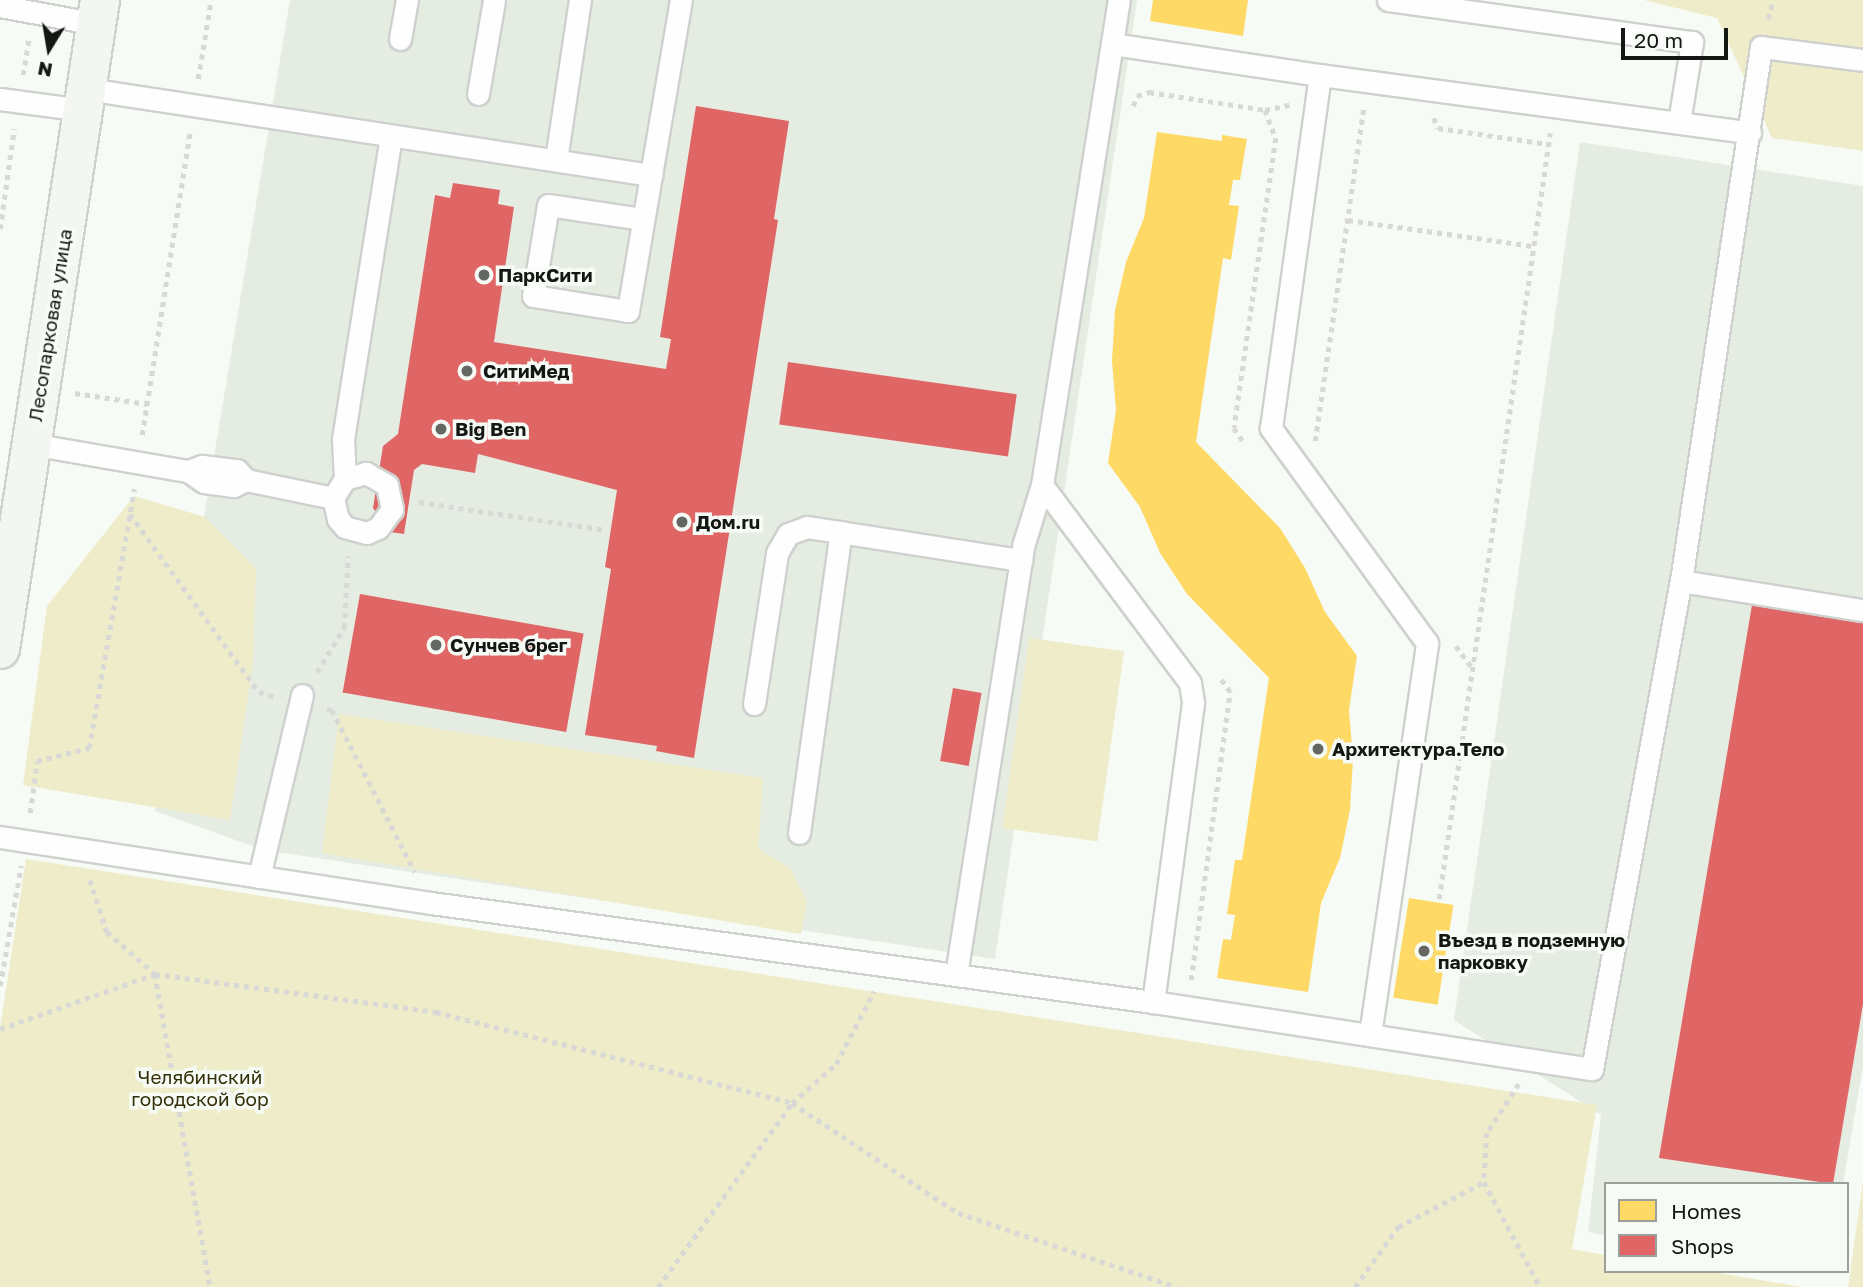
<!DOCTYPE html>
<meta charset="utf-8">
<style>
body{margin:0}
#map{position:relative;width:1863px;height:1287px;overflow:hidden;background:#f7fbf6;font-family:"Golos Text",sans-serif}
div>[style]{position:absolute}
.built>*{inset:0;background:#e5ede3}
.green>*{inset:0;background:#efecc9;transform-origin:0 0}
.homes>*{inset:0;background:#ffd966;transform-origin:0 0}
.shops>*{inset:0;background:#e06666;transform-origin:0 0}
.path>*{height:4.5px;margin-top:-2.25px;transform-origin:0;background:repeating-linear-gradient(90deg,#d8d8d7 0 5px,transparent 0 10px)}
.roads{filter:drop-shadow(2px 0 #ced1cd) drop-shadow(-2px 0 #ced1cd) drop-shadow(0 2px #ced1cd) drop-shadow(0 -2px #ced1cd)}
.service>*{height:21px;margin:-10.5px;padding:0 10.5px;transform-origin:10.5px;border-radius:10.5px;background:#fefefe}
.secondary>*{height:38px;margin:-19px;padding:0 19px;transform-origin:19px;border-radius:19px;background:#f4f6f1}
.dots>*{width:19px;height:19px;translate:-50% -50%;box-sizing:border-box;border:4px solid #f6fcf5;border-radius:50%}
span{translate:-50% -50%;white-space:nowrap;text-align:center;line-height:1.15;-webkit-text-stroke:7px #f6fcf5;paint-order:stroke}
.poi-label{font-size:19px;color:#151714;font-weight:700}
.left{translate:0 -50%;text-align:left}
.street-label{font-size:19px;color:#151714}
.park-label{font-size:19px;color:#332d08}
.legend{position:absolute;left:1604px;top:1182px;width:245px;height:91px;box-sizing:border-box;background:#f6fcf5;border:2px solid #9ca09b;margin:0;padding:9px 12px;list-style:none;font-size:21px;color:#151714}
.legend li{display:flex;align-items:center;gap:14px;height:35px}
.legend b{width:35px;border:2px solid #9ca09b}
.north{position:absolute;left:14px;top:14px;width:70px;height:70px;-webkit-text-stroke:5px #f6fcf5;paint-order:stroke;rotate:191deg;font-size:19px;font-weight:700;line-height:28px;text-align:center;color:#151714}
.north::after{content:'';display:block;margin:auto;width:24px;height:32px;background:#151714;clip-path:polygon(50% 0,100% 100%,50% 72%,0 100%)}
.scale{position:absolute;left:1621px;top:28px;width:107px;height:32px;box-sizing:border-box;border:4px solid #151714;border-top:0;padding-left:9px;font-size:21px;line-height:24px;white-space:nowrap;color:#151714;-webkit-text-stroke:5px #f6fcf5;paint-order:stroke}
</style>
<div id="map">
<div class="built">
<i style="clip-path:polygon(290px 0,1137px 0,995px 959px,263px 850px,155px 811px)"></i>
<i style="clip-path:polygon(1580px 142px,1863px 186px,1863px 1066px,1843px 1184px,1606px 1184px,1606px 1236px,1588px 1232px,1601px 1115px,1454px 1020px)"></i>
</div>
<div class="green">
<i style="clip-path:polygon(1644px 0,1863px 0,1863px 151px,1772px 138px,1717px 18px)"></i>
<i style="clip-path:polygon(134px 496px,205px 517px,256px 569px,253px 662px,230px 820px,23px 785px,47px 606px)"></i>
<i style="left:1029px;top:638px;width:96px;height:192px;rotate:8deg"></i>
<i style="clip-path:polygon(339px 714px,763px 778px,758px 849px,790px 868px,807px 901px,801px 934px,322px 853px)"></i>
<i style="clip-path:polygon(26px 859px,1597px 1105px,1572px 1249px,1606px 1255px,1606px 1271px,1707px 1271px,1803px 1287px,0 1287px,0 1028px)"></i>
<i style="clip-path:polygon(1863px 1180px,1863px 1287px,1848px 1287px)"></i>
</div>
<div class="homes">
<i style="clip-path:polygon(1153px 0,1248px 0,1243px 36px,1150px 21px)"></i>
<i style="clip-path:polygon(1157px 132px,1222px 141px,1222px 135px,1247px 139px,1240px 180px,1233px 180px,1229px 205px,1239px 206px,1231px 260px,1223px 258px,1196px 442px,1280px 528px,1305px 568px,1325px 612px,1357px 656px,1349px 710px,1353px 759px,1350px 810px,1340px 858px,1321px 903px,1308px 992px,1217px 978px,1223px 939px,1231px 940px,1235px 915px,1227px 914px,1235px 860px,1242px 860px,1269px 678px,1187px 594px,1160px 553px,1140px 507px,1108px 463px,1116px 410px,1112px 361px,1115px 310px,1126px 262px,1144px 218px)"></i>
<i style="left:1409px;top:898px;width:45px;height:101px;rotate:9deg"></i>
</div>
<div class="shops">
<i style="clip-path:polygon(696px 106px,789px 121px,774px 219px,778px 220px,694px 758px,656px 751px,657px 746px,585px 735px,611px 569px,605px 567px,617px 490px,478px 454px,475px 473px,422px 464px,414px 470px,404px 534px,390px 532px,373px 508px,383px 446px,398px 434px,435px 195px,450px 198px,453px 183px,500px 190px,498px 204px,514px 207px,494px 342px,666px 369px,671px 339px,660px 337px)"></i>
<i style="left:788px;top:362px;width:231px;height:63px;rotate:8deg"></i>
<i style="left:360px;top:594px;width:227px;height:100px;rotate:10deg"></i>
<i style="clip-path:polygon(1753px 599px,1863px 617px,1863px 1004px,1833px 1184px,1659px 1158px)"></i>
<i style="left:953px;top:688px;width:29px;height:74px;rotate:10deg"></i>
</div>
<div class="path">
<i style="left:1768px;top:19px;width:20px;rotate:-75deg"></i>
<i style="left:23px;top:75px;width:36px;rotate:-81deg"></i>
<i style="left:198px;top:79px;width:80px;rotate:-80.7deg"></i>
<i style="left:1133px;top:106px;width:11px;rotate:-68deg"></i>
<i style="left:1137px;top:96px;width:13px;rotate:-18deg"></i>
<i style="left:1149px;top:92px;width:117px;rotate:8.8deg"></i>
<i style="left:1265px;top:110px;width:30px;rotate:69deg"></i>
<i style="left:1276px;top:138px;width:293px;rotate:98.2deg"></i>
<i style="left:1234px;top:428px;width:18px;rotate:56deg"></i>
<i style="left:1265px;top:110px;width:25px;rotate:-12deg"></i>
<i style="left:1434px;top:118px;width:11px;rotate:68deg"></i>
<i style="left:1438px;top:128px;width:111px;rotate:8.3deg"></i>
<i style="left:1348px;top:220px;width:188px;rotate:8deg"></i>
<i style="left:0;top:229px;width:101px;rotate:-82deg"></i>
<i style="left:75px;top:393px;width:73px;rotate:8.7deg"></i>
<i style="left:142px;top:435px;width:307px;rotate:-81deg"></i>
<i style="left:1315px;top:441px;width:338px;rotate:-81.7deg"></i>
<i style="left:419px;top:502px;width:189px;rotate:8.5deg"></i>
<i style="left:130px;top:514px;width:220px;rotate:54.1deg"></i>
<i style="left:259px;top:692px;width:16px;rotate:18deg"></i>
<i style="left:1456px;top:646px;width:26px;rotate:53deg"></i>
<i style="left:317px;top:672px;width:52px;rotate:-58.5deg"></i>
<i style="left:344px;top:628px;width:72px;rotate:-86.8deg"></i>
<i style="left:327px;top:709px;width:5px;rotate:11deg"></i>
<i style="left:332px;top:710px;width:182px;rotate:62.9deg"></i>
<i style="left:30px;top:813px;width:52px;rotate:-82.3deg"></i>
<i style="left:37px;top:761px;width:54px;rotate:-14deg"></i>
<i style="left:89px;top:748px;width:263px;rotate:-80.1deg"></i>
<i style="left:90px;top:880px;width:55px;rotate:71.9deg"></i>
<i style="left:107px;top:932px;width:64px;rotate:41.2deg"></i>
<i style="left:155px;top:974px;width:318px;rotate:80deg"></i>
<i style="left:1439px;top:899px;width:774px;rotate:-81.75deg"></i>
<i style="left:1191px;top:980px;width:291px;rotate:-82.3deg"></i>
<i style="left:1230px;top:692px;width:19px;rotate:-126deg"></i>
<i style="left:0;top:986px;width:122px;rotate:-80.1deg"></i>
<i style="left:0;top:1029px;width:164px;rotate:-19.5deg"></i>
<i style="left:155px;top:974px;width:284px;rotate:7.7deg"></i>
<i style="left:436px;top:1012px;width:367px;rotate:14.3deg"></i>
<i style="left:792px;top:1103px;width:199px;rotate:33.5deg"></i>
<i style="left:958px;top:1213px;width:230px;rotate:18.7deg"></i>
<i style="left:1519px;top:1084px;width:59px;rotate:123.1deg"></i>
<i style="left:1487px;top:1133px;width:49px;rotate:93.5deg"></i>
<i style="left:1484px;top:1182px;width:119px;rotate:61.9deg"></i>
<i style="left:658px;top:1287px;width:228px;rotate:-53.9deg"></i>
<i style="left:792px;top:1103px;width:59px;rotate:-41.6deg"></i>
<i style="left:836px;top:1064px;width:82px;rotate:-62.5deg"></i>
<i style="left:1355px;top:1287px;width:74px;rotate:-54.4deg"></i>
<i style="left:1398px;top:1227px;width:97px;rotate:-27.6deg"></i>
</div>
<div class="roads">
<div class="service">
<i style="left:1388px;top:0;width:307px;rotate:7.9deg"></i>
<i style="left:1692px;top:42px;width:81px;rotate:99.2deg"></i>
<i style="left:0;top:6px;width:99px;rotate:10.5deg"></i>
<i style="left:400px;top:39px;width:40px;rotate:-80deg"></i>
<i style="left:1112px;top:44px;width:210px;rotate:8.5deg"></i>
<i style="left:87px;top:89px;width:571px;rotate:8.67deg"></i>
<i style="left:651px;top:175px;width:138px;rotate:99.6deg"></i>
<i style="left:628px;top:311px;width:96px;rotate:-171deg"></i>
<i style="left:533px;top:296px;width:92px;rotate:-80.6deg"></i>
<i style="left:548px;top:205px;width:96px;rotate:8.4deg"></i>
<i style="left:478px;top:94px;width:95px;rotate:-80.3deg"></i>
<i style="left:0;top:99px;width:85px;rotate:7.5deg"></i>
<i style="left:556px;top:160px;width:162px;rotate:-81.5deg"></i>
<i style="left:651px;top:175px;width:178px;rotate:-80.3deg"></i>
<i style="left:31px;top:444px;width:159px;rotate:9.8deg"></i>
<i style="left:188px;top:471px;width:19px;rotate:35deg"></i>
<i style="left:204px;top:482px;width:30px;rotate:8deg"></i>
<i style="left:234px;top:486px;width:13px;rotate:-27deg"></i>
<i style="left:188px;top:471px;width:15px;rotate:-20deg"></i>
<i style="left:202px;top:466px;width:35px;rotate:7deg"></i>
<i style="left:237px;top:470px;width:13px;rotate:48deg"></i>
<i style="left:246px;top:480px;width:89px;rotate:11.7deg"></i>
<i style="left:345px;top:479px;width:22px;rotate:-16deg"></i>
<i style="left:366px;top:473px;width:24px;rotate:30deg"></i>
<i style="left:387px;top:485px;width:25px;rotate:78deg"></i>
<i style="left:392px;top:509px;width:24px;rotate:126deg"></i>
<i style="left:378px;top:528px;width:12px;rotate:156deg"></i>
<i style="left:367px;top:533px;width:23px;rotate:-165deg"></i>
<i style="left:345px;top:527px;width:11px;rotate:-131deg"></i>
<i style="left:338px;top:519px;width:22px;rotate:-103deg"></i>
<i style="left:333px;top:498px;width:22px;rotate:-58deg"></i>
<i style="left:345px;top:479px;width:40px;rotate:-92.9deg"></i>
<i style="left:343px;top:439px;width:307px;rotate:-81deg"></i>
<i style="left:1042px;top:485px;width:247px;rotate:53.2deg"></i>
<i style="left:1190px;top:683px;width:20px;rotate:81deg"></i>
<i style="left:1193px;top:703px;width:302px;rotate:97.6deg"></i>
<i style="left:1681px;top:581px;width:184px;rotate:9.1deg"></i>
<i style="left:754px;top:704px;width:153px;rotate:-81.3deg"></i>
<i style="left:777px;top:553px;width:22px;rotate:-60deg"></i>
<i style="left:788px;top:534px;width:20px;rotate:-20deg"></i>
<i style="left:807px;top:527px;width:217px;rotate:8.8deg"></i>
<i style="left:799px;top:833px;width:304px;rotate:-82.1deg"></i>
<i style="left:0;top:837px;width:436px;rotate:8.7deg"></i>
<i style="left:431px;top:903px;width:729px;rotate:7.81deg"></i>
<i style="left:1153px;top:1002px;width:444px;rotate:8.7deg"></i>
<i style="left:1592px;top:1069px;width:496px;rotate:-79.7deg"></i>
<i style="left:1681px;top:581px;width:540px;rotate:-81.48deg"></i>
<i style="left:1761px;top:47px;width:103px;rotate:7.3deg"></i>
<i style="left:259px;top:877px;width:187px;rotate:-76.7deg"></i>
<i style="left:956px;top:975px;width:437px;rotate:-81.1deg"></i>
<i style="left:1024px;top:543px;width:61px;rotate:-72.8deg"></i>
<i style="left:1042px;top:485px;width:491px;rotate:-81deg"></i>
<i style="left:1370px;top:1035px;width:396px;rotate:-81.7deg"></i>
<i style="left:1427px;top:643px;width:266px;rotate:-126deg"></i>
<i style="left:1271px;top:428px;width:356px;rotate:-82.1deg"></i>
<i style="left:1320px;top:75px;width:434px;rotate:7.6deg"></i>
</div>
<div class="secondary">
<i style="left:0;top:649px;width:657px;rotate:-81.24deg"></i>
</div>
</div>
<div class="dots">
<i style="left:484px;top:275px;background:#646763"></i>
<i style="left:467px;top:371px;background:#646763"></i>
<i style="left:441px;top:429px;background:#646763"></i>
<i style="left:682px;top:522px;background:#646763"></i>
<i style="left:436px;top:645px;background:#646763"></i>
<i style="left:1318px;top:749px;background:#646763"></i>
<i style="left:1424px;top:951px;background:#646763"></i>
</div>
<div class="poi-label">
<span class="left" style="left:498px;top:275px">ПаркСити</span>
<span class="left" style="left:483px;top:371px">СитиМед</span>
<span class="left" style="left:455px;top:429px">Big Ben</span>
<span class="left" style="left:696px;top:522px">Дом.ru</span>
<span class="left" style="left:450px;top:645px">Сунчев брег</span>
<span class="left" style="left:1332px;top:749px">Архитектура.Тело</span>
<span class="left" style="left:1438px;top:951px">Въезд в подземную<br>парковку</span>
</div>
<div class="street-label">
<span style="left:50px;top:325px;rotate:-81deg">Лесопарковая улица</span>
</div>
<div class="park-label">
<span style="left:200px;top:1088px">Челябинский<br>городской бор</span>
</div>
<ul class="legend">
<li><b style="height:19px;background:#ffd966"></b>Homes</li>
<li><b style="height:19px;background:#e06666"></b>Shops</li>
</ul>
<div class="north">N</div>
<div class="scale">20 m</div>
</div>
